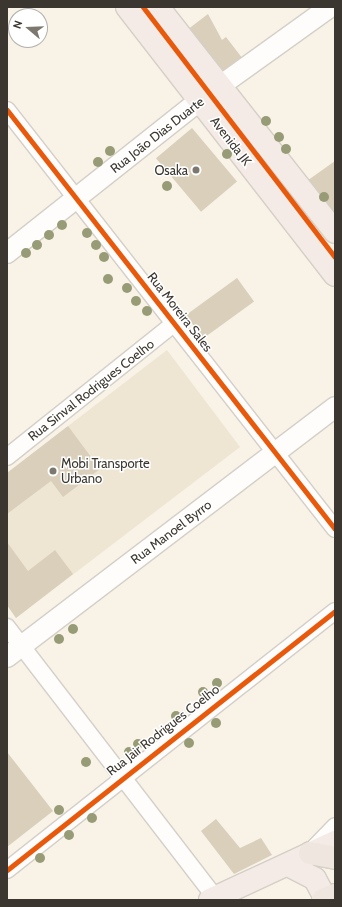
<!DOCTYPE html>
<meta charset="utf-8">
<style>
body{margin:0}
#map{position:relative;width:342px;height:907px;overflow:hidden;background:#f8f2e7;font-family:Cabin,sans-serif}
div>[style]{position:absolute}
.built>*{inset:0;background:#efe5d3}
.building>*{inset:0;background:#dacfba;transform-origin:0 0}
.roads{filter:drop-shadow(1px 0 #d4cfc7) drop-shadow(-1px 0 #d4cfc7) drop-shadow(0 1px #d4cfc7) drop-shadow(0 -1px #d4cfc7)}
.minor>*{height:16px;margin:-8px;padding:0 8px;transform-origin:8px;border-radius:8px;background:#fefdfb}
.tertiary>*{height:20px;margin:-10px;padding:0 10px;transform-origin:10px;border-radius:10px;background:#fefdfb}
.primary>*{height:22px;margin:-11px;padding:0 11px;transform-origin:11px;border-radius:11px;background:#f4ebe7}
.trunk>*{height:22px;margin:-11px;padding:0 11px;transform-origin:11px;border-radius:11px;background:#f0e6e0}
.cycleway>*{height:5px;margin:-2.5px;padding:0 2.5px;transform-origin:2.5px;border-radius:2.5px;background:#e8590c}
.trees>*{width:10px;height:10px;margin:-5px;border-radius:50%;background:#989c76}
.dots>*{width:11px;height:11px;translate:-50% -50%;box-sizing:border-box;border:2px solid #fff;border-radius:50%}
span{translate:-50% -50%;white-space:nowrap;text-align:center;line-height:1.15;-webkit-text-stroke:3px #fff;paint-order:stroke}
.street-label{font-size:13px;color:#3b362f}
.poi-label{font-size:13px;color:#3b362f}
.right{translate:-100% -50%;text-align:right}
.left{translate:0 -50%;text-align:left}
.frame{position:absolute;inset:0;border:8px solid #3b362f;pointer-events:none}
.north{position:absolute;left:8px;top:8px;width:40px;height:40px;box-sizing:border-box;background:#fff;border:1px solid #b1afac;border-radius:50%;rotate:289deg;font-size:11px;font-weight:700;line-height:16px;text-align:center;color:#3b362f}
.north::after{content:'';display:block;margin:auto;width:14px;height:18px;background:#7d786f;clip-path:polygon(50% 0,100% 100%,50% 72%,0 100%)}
</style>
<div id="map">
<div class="built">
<i style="clip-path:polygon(167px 350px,240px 447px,16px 618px,7px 605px,7px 473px)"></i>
</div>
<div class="building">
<i style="clip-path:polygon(208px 14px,222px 40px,226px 37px,246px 63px,219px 83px,187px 30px)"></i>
<i style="left:192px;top:128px;width:70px;height:47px;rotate:50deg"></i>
<i style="clip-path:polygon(335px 161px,335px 221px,304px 183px)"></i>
<i style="left:237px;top:278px;width:29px;height:63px;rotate:54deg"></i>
<i style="clip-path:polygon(68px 426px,100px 469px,63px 497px,51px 481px,7px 514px,7px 473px)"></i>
<i style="clip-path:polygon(7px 542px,28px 571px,55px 550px,73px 574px,16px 618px,7px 605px)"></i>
<i style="clip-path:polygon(7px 752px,53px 811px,7px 847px)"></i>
<i style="clip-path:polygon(216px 819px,240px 848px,261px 838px,272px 855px,234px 874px,201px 831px)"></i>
</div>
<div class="roads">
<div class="minor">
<i style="left:7px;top:110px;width:532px;rotate:51.95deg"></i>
<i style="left:7px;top:457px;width:215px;rotate:-38.6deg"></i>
<i style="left:7px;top:627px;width:341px;rotate:52.4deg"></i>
<i style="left:313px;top:849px;width:32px;rotate:-46deg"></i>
<i style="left:7px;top:870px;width:418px;rotate:-38.3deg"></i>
</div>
<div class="tertiary">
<i style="left:7px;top:253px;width:245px;rotate:-38.4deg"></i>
<i style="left:199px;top:101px;width:161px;rotate:-35.7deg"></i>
<i style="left:7px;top:657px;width:412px;rotate:-37.3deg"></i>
</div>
<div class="primary">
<i style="left:127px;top:7px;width:339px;rotate:52.2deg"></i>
<i style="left:158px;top:7px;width:286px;rotate:51.8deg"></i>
<i style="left:288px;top:865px;width:30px;rotate:27deg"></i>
<i style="left:315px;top:879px;width:24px;rotate:62deg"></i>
<i style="left:210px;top:900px;width:138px;rotate:-24.9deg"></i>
</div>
<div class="trunk">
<i style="left:310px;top:853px;width:25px;rotate:11deg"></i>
<i style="left:323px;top:900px;width:13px;rotate:-23deg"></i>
</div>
</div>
<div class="cycleway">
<i style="left:143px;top:7px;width:315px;rotate:52.5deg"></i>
<i style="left:7px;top:110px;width:532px;rotate:51.95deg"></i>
<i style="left:7px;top:870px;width:418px;rotate:-38.3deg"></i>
</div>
<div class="trees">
<i style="left:266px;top:121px"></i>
<i style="left:279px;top:137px"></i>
<i style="left:286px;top:149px"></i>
<i style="left:110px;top:151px"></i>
<i style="left:227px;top:154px"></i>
<i style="left:98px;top:162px"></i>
<i style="left:167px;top:186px"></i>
<i style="left:324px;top:197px"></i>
<i style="left:62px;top:225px"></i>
<i style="left:87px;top:233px"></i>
<i style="left:49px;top:235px"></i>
<i style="left:37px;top:245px"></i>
<i style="left:96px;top:245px"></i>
<i style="left:26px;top:253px"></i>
<i style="left:104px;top:257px"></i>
<i style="left:108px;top:279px"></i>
<i style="left:127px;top:288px"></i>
<i style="left:136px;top:301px"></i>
<i style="left:147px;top:311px"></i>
<i style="left:73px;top:629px"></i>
<i style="left:59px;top:639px"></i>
<i style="left:217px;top:683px"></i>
<i style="left:203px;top:692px"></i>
<i style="left:176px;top:716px"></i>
<i style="left:216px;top:723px"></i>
<i style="left:189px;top:743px"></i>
<i style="left:138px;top:744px"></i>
<i style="left:129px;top:752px"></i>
<i style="left:86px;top:762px"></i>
<i style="left:59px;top:810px"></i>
<i style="left:92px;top:818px"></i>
<i style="left:69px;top:835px"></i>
<i style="left:40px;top:858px"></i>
</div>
<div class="dots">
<i style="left:196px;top:170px;background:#7d786f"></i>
<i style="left:53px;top:471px;background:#7d786f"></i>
</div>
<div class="street-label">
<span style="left:157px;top:135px;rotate:-38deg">Rua João Dias Duarte</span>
<span style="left:231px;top:141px;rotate:52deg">Avenida JK</span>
<span style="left:180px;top:312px;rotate:52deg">Rua Moreira Sales</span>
<span style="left:91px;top:390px;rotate:-38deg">Rua Sinval Rodrigues Coelho</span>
<span style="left:171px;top:532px;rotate:-37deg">Rua Manoel Byrro</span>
<span style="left:163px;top:730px;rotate:-38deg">Rua Jair Rodrigues Coelho</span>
</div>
<div class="poi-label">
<span class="right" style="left:188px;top:170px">Osaka</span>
<span class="left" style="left:61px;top:471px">Mobi Transporte<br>Urbano</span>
</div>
<div class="frame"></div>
<div class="north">N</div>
</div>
